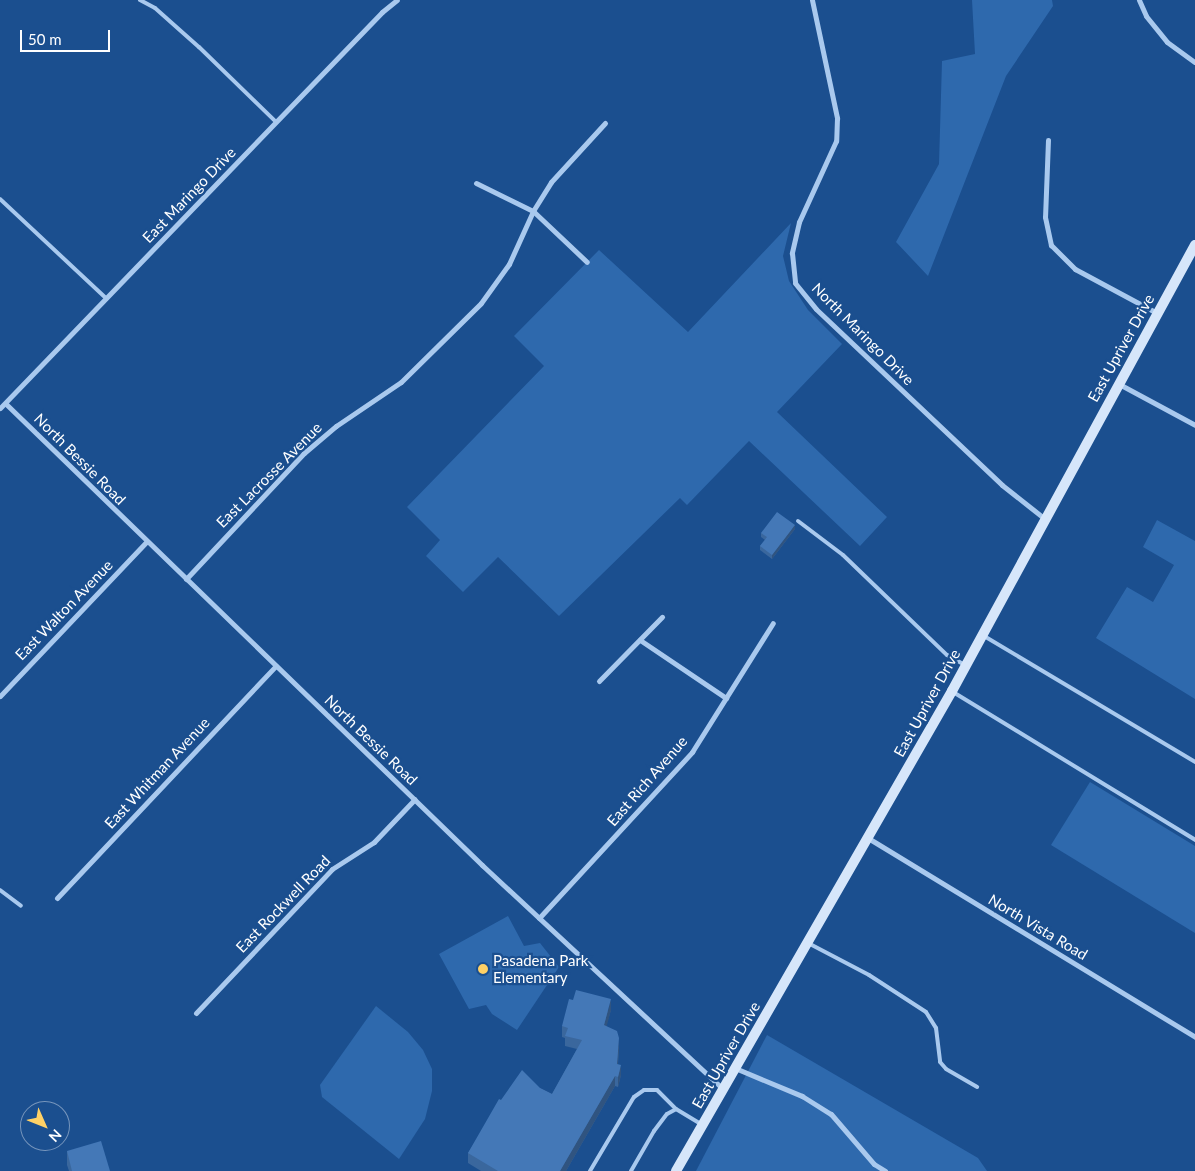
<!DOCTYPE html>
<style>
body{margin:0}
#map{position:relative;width:1195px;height:1171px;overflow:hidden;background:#1b4f8f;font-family:Lato,sans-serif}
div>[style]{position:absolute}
.green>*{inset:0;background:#2e69ad}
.lane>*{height:4px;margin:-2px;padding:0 2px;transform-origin:2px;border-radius:2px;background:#a9c9ee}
.street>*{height:5px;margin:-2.5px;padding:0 2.5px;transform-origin:2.5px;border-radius:2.5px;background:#a9c9ee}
.secondary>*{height:10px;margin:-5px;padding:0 5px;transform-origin:5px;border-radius:5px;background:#d6e6fa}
.wall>*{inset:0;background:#3a679d}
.shaded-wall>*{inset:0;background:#305480}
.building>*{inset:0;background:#4478b7}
.dots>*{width:14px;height:14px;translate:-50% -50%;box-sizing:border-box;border:2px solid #1b4f8f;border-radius:50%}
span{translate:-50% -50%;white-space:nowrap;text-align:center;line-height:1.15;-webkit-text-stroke:4.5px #1b4f8f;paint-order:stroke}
.street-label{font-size:15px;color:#fff}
.poi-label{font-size:15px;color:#fff}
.left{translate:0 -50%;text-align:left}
.north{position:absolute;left:20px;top:1101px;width:50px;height:50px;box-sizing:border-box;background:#1b4f8f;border:1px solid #7695bc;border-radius:50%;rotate:134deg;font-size:14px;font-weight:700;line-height:20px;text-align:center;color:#fff}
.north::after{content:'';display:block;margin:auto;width:18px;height:22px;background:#ffd166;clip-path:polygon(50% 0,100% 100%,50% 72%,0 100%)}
.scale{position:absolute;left:20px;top:30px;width:90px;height:22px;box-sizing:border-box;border:2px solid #fff;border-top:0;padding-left:6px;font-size:15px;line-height:18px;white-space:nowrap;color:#fff;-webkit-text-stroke:4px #1b4f8f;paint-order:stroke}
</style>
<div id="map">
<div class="green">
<i style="clip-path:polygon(972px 0,1052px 0,1053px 6px,1006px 76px,928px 276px,896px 242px,939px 164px,942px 61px,975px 54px)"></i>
<i style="clip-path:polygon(791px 223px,783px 256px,789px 281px,808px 310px,842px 344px,777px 412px,887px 517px,860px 546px,749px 441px,687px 505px,680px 498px,559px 616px,498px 557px,463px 592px,426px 556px,440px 540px,407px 507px,544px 366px,514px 336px,599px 250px,688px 332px)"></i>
<i style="clip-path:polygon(1157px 520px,1195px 541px,1195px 699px,1096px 638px,1127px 587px,1153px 602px,1174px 565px,1143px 547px)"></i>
<i style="clip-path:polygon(1090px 782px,1195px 846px,1195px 933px,1051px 845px)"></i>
<i style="clip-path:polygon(508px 916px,524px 946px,540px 943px,559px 967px,517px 1030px,492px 1014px,486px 1005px,469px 1009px,439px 954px)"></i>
<i style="clip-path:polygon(376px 1006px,408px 1032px,423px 1050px,432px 1069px,432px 1091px,425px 1119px,399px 1159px,322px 1097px,320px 1085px)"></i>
<i style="clip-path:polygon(767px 1035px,978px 1158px,987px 1171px,696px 1171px)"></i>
</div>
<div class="lane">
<i style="left:140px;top:0;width:17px;rotate:28deg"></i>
<i style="left:155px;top:8px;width:59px;rotate:41.6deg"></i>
<i style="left:199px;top:47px;width:107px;rotate:44.2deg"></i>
<i style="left:0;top:199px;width:146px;rotate:43.1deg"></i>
<i style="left:798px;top:521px;width:56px;rotate:37.1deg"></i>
<i style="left:843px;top:555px;width:144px;rotate:43.9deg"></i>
<i style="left:947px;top:655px;width:21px;rotate:29deg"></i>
<i style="left:984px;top:636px;width:246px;rotate:30.8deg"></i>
<i style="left:953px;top:692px;width:284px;rotate:31.4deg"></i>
<i style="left:0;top:890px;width:26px;rotate:37deg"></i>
<i style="left:808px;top:943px;width:69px;rotate:27.7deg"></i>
<i style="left:869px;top:975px;width:68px;rotate:33deg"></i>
<i style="left:926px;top:1012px;width:19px;rotate:58deg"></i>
<i style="left:936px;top:1028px;width:34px;rotate:83deg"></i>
<i style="left:940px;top:1062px;width:9px;rotate:49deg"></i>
<i style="left:946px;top:1069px;width:36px;rotate:30deg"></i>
<i style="left:590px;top:1171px;width:86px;rotate:-59.3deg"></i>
<i style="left:634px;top:1097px;width:12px;rotate:-35deg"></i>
<i style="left:644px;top:1090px;width:13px"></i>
<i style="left:657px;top:1090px;width:27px;rotate:45deg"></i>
<i style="left:676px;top:1109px;width:29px;rotate:31deg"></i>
<i style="left:631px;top:1171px;width:46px;rotate:-60.1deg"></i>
<i style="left:654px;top:1131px;width:21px;rotate:-53deg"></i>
<i style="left:667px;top:1114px;width:10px;rotate:-29deg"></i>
</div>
<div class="street">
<i style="left:812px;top:0;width:121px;rotate:78deg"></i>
<i style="left:837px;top:118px;width:23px;rotate:92deg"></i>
<i style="left:836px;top:141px;width:89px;rotate:114.6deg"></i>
<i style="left:799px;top:222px;width:32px;rotate:103deg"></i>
<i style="left:792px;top:253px;width:30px;rotate:84deg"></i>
<i style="left:795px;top:283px;width:33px;rotate:51deg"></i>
<i style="left:816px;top:309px;width:256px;rotate:43.4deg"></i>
<i style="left:1002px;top:485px;width:55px;rotate:38.3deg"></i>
<i style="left:1139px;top:0;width:17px;rotate:66deg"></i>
<i style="left:1146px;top:16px;width:33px;rotate:51deg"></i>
<i style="left:1167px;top:42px;width:34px;rotate:36deg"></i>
<i style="left:1048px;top:140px;width:77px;rotate:92.2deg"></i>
<i style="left:1045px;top:217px;width:29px;rotate:78deg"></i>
<i style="left:1051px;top:245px;width:34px;rotate:45deg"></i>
<i style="left:1075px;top:269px;width:93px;rotate:28.2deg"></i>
<i style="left:476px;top:183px;width:64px;rotate:26.2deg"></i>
<i style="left:533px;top:211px;width:74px;rotate:43.4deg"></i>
<i style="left:1119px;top:384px;width:86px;rotate:28.3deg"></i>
<i style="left:6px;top:404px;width:663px;rotate:44.08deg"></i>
<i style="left:482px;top:865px;width:329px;rotate:42.9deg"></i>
<i style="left:0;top:408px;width:550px;rotate:-46.03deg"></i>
<i style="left:382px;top:12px;width:19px;rotate:-39deg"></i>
<i style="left:186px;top:579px;width:173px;rotate:-46.9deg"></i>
<i style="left:304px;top:453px;width:42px;rotate:-40.2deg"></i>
<i style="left:336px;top:426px;width:78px;rotate:-34.1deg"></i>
<i style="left:401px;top:382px;width:112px;rotate:-44.6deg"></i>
<i style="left:481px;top:303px;width:48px;rotate:-54.3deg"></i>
<i style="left:509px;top:264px;width:58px;rotate:-65.6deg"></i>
<i style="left:533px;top:211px;width:34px;rotate:-58deg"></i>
<i style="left:551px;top:182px;width:80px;rotate:-47.5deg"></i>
<i style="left:640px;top:640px;width:104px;rotate:34deg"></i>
<i style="left:599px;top:681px;width:90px;rotate:-45.5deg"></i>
<i style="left:0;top:696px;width:212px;rotate:-46.5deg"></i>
<i style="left:868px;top:838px;width:383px;rotate:31.3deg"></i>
<i style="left:57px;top:898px;width:319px;rotate:-46.7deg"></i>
<i style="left:539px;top:918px;width:226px;rotate:-47.3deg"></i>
<i style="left:692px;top:752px;width:152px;rotate:-57.9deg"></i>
<i style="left:196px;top:1013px;width:198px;rotate:-46.6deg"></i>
<i style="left:332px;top:869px;width:50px;rotate:-32.7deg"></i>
<i style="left:374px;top:842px;width:59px;rotate:-46.4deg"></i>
<i style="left:735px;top:1068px;width:73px;rotate:22.7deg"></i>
<i style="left:802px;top:1096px;width:34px;rotate:32deg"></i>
<i style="left:831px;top:1114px;width:66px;rotate:49.3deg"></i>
<i style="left:874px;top:1164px;width:13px;rotate:32deg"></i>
</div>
<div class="secondary">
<i style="left:676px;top:1171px;width:554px;rotate:-60.1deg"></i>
<i style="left:952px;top:691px;width:508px;rotate:-61.42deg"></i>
</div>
<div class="wall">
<i style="clip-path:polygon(795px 529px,772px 559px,760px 550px,760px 546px,765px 540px,761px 537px,761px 533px)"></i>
<i style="clip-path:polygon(611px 1010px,606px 1026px,619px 1048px,618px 1064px,621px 1075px,618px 1087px,615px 1086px,566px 1171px,481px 1171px,468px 1163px,468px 1153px,501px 1100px,540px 1088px,552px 1094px,577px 1049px,565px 1046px,565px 1038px,562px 1037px,562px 1026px)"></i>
<i style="clip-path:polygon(67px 1151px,110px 1171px,69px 1171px,67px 1165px)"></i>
</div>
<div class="shaded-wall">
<i style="clip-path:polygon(795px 525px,795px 529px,772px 559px,772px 555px)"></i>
<i style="clip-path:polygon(611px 999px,611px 1010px,604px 1036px,604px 1025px)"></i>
<i style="clip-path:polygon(619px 1038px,619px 1048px,617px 1074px,617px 1064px)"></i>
<i style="clip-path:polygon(621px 1065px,621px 1075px,618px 1087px,618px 1077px)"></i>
<i style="clip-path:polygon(615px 1076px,615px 1086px,566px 1171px,560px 1171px)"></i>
</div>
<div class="building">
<i style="clip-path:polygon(777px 512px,795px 525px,772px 555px,760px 546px,767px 537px,761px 533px)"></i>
<i style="clip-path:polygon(576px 990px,611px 999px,604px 1025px,617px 1031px,619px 1038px,617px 1064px,621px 1065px,618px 1077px,615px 1076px,560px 1171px,498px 1171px,468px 1153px,499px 1099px,501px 1100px,522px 1070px,540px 1088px,552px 1094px,582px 1040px,565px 1036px,568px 1028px,562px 1026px,569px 999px,573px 1000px)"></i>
<i style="clip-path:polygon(101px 1141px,110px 1171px,72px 1171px,67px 1151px)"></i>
</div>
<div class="dots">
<i style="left:483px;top:969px;background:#ffd166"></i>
</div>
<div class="street-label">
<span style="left:189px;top:195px;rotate:-46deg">East Maringo Drive</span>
<span style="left:863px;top:334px;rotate:45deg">North Maringo Drive</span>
<span style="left:1121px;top:348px;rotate:-61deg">East Upriver Drive</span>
<span style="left:80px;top:459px;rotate:45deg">North Bessie Road</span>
<span style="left:269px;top:475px;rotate:-45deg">East Lacrosse Avenue</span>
<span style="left:64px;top:610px;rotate:-46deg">East Walton Avenue</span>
<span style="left:927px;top:703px;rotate:-61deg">East Upriver Drive</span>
<span style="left:371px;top:740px;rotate:44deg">North Bessie Road</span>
<span style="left:157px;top:773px;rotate:-47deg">East Whitman Avenue</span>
<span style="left:647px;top:781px;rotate:-49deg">East Rich Avenue</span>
<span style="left:283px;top:904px;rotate:-46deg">East Rockwell Road</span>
<span style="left:1038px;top:927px;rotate:31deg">North Vista Road</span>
<span style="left:726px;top:1055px;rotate:-60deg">East Upriver Drive</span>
</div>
<div class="poi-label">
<span class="left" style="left:493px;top:969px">Pasadena Park<br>Elementary</span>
</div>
<div class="north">N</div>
<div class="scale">50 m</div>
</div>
